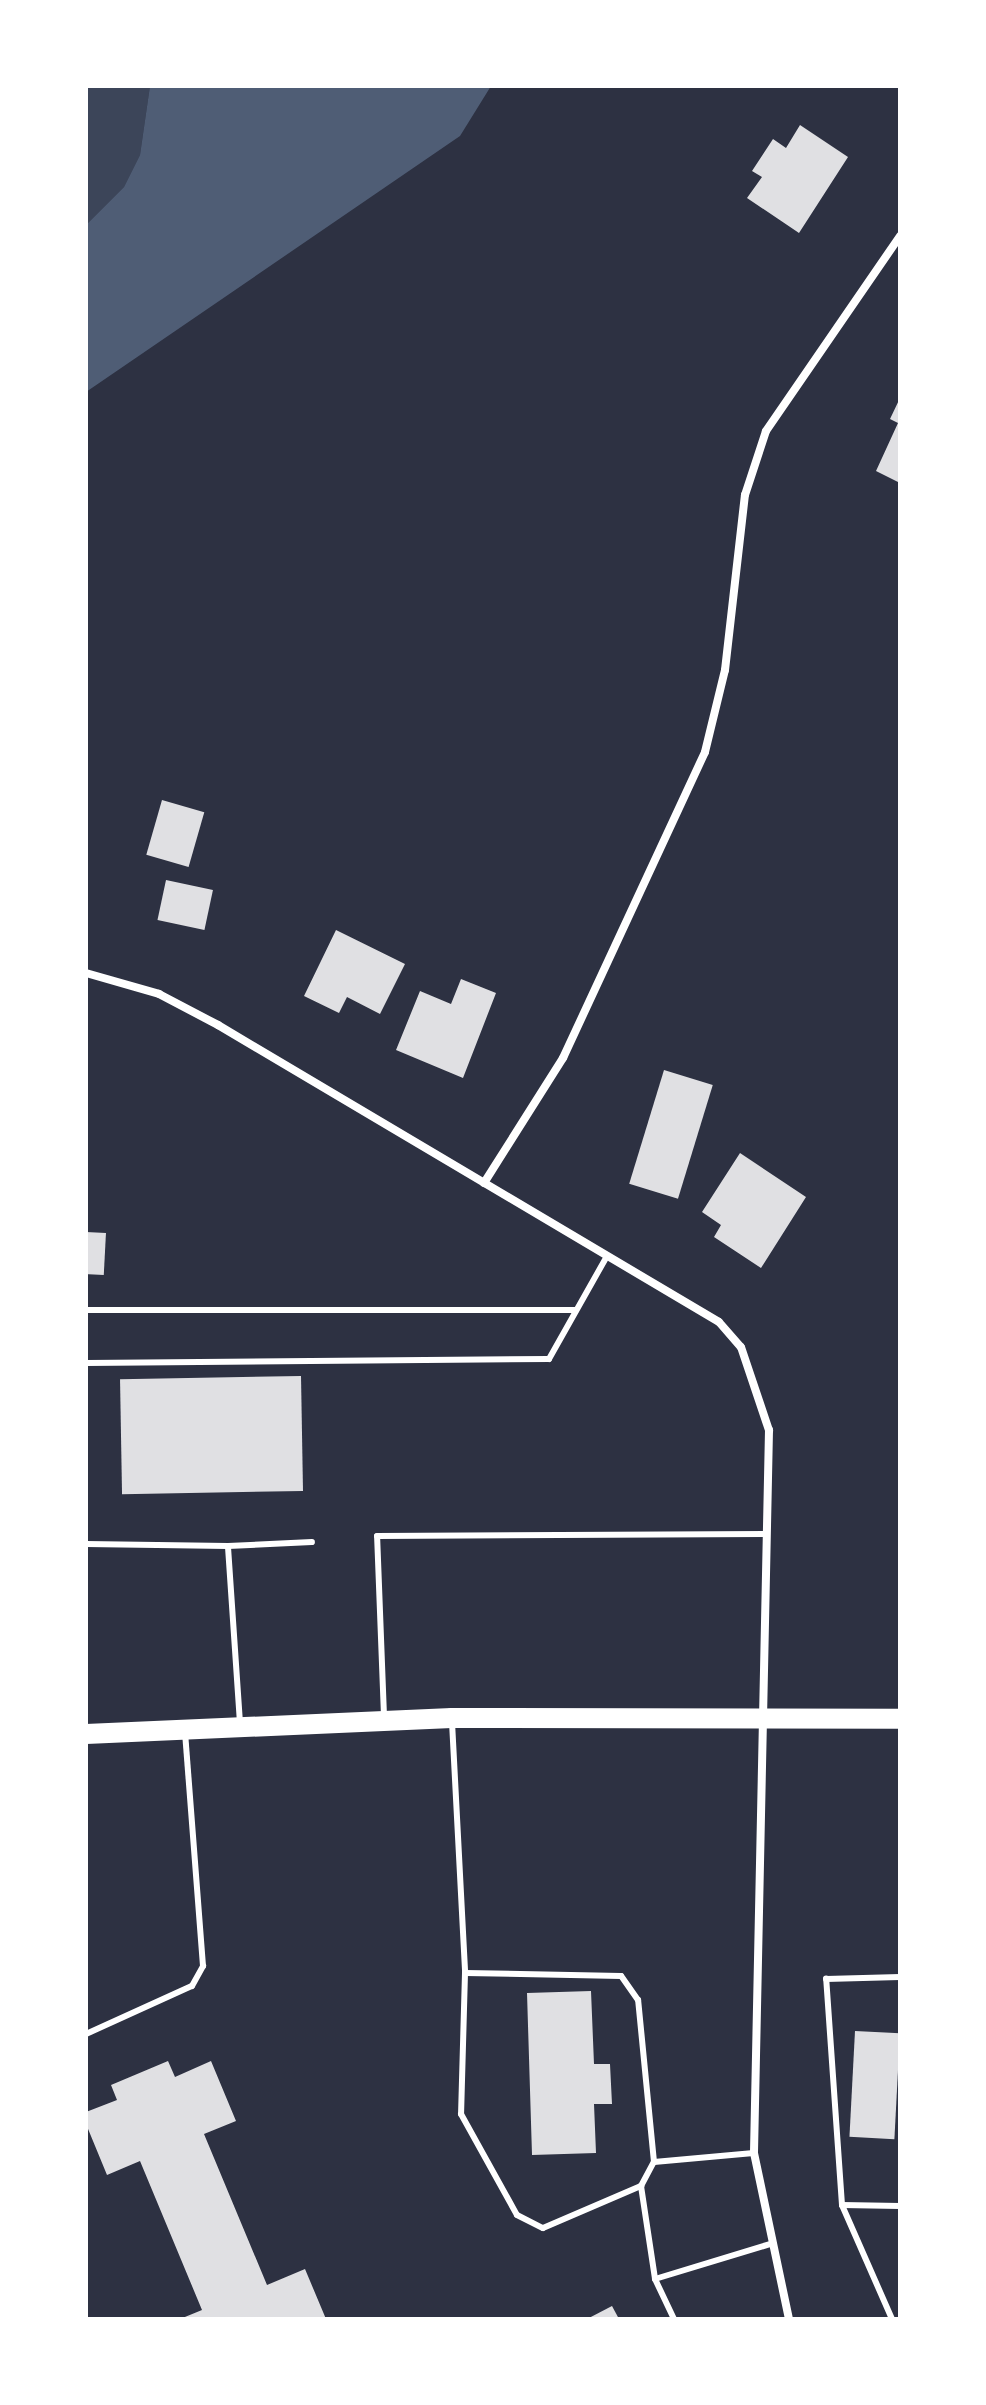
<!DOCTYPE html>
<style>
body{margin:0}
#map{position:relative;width:986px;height:2405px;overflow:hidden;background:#2d3142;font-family:Karla,sans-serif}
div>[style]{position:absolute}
.green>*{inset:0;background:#3c4559}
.water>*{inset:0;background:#4f5d75}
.building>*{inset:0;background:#e0e0e3;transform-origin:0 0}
.service>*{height:6px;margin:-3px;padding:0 3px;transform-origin:3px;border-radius:3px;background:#fff}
.minor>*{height:8px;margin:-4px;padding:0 4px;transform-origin:4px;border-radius:4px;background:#fff}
.primary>*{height:20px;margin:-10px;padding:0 10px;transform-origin:10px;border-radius:10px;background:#fff}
span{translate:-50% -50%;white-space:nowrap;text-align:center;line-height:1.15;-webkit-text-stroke:6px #fff;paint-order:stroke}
.frame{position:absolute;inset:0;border:88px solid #fff;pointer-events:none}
</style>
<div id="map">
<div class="green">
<i style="clip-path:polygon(86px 86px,150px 86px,140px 155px,124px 187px,86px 225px)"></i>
</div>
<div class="water">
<i style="clip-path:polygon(150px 86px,491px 86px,460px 136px,86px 392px,86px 225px,124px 187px,140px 155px)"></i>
</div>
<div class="building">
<i style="clip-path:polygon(800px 125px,848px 157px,799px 233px,747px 198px,762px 177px,752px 171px,773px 139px,786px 148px)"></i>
<i style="clip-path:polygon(900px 398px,900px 483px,876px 471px,898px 423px,890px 419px)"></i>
<i style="left:162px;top:800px;width:44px;height:57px;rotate:16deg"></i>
<i style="left:166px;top:880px;width:48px;height:41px;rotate:12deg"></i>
<i style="clip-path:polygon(336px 930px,405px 964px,380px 1014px,347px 997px,339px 1013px,304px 996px)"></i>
<i style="clip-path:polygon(461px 979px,496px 993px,463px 1078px,396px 1050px,420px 991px,451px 1004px)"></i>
<i style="left:664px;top:1070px;width:51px;height:119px;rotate:17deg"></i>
<i style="clip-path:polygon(740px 1153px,806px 1197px,761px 1268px,714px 1237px,721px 1225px,702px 1212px)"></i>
<i style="left:86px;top:1232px;width:20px;height:42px;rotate:3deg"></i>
<i style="left:301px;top:1376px;width:115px;height:181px;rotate:89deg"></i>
<i style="clip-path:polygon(591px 1991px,594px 2064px,610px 2064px,612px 2104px,594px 2104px,596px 2153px,532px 2155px,527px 1993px)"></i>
<i style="left:855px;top:2031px;width:45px;height:106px;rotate:3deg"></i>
<i style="clip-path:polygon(168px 2061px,175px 2077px,211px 2061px,236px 2121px,204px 2134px,267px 2285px,305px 2269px,326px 2319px,180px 2319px,202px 2310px,140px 2161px,107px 2175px,86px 2124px,86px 2112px,117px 2100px,111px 2085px)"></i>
<i style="clip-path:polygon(612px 2306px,619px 2319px,587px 2319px)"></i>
</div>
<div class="service">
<i style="left:86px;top:1310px;width:490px"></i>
<i style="left:86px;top:1363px;width:463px;rotate:-0.5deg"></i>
<i style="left:549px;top:1359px;width:118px;rotate:-60.6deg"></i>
<i style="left:86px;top:1544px;width:142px;rotate:0.8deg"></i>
<i style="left:384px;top:1716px;width:180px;rotate:-92.2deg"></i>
<i style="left:377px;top:1536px;width:387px;rotate:-0.3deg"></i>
<i style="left:452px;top:1722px;width:251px;rotate:87deg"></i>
<i style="left:465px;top:1973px;width:141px;rotate:91.6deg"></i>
<i style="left:461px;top:2114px;width:115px;rotate:61deg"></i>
<i style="left:517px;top:2215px;width:29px;rotate:27deg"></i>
<i style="left:543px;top:2228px;width:107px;rotate:-23.2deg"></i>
<i style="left:641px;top:2186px;width:27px;rotate:-62deg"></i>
<i style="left:654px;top:2162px;width:163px;rotate:-95.6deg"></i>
<i style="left:638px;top:2000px;width:29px;rotate:-125deg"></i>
<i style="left:621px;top:1976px;width:156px;rotate:-178.9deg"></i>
<i style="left:240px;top:1723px;width:177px;rotate:-93.9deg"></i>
<i style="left:228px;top:1546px;width:84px;rotate:-2.7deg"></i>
<i style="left:86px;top:2034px;width:116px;rotate:-24.4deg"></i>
<i style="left:192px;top:1986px;width:23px;rotate:-61deg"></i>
<i style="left:203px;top:1966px;width:233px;rotate:-94.4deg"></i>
<i style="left:654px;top:2162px;width:100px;rotate:-5.1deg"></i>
<i style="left:641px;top:2186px;width:94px;rotate:81.4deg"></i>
<i style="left:655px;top:2279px;width:44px;rotate:64.6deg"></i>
<i style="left:842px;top:2205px;width:58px;rotate:1deg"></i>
<i style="left:655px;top:2279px;width:120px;rotate:-16.9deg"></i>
<i style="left:892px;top:2319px;width:124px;rotate:-113.7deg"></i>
<i style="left:842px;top:2205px;width:227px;rotate:-94deg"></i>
<i style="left:826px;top:1979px;width:74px;rotate:-1.5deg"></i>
</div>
<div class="minor">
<i style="left:86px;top:973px;width:76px;rotate:16deg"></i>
<i style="left:159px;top:994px;width:67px;rotate:27.7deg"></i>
<i style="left:218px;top:1025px;width:582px;rotate:30.66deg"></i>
<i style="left:719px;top:1322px;width:33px;rotate:49deg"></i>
<i style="left:741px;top:1347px;width:88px;rotate:71.4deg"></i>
<i style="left:769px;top:1430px;width:723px;rotate:91.19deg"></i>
<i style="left:754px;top:2153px;width:170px;rotate:78.1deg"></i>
<i style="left:484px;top:1183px;width:148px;rotate:-57.7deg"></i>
<i style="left:563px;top:1058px;width:337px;rotate:-65.1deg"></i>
<i style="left:705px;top:752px;width:84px;rotate:-76.3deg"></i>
<i style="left:725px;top:670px;width:176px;rotate:-83.5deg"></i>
<i style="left:745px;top:495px;width:67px;rotate:-71.8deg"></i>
<i style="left:766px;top:431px;width:237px;rotate:-55.5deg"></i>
</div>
<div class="primary">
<i style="left:86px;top:1734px;width:366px;rotate:-2.5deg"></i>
<i style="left:452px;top:1718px;width:448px;rotate:0.1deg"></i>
</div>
<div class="frame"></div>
</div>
